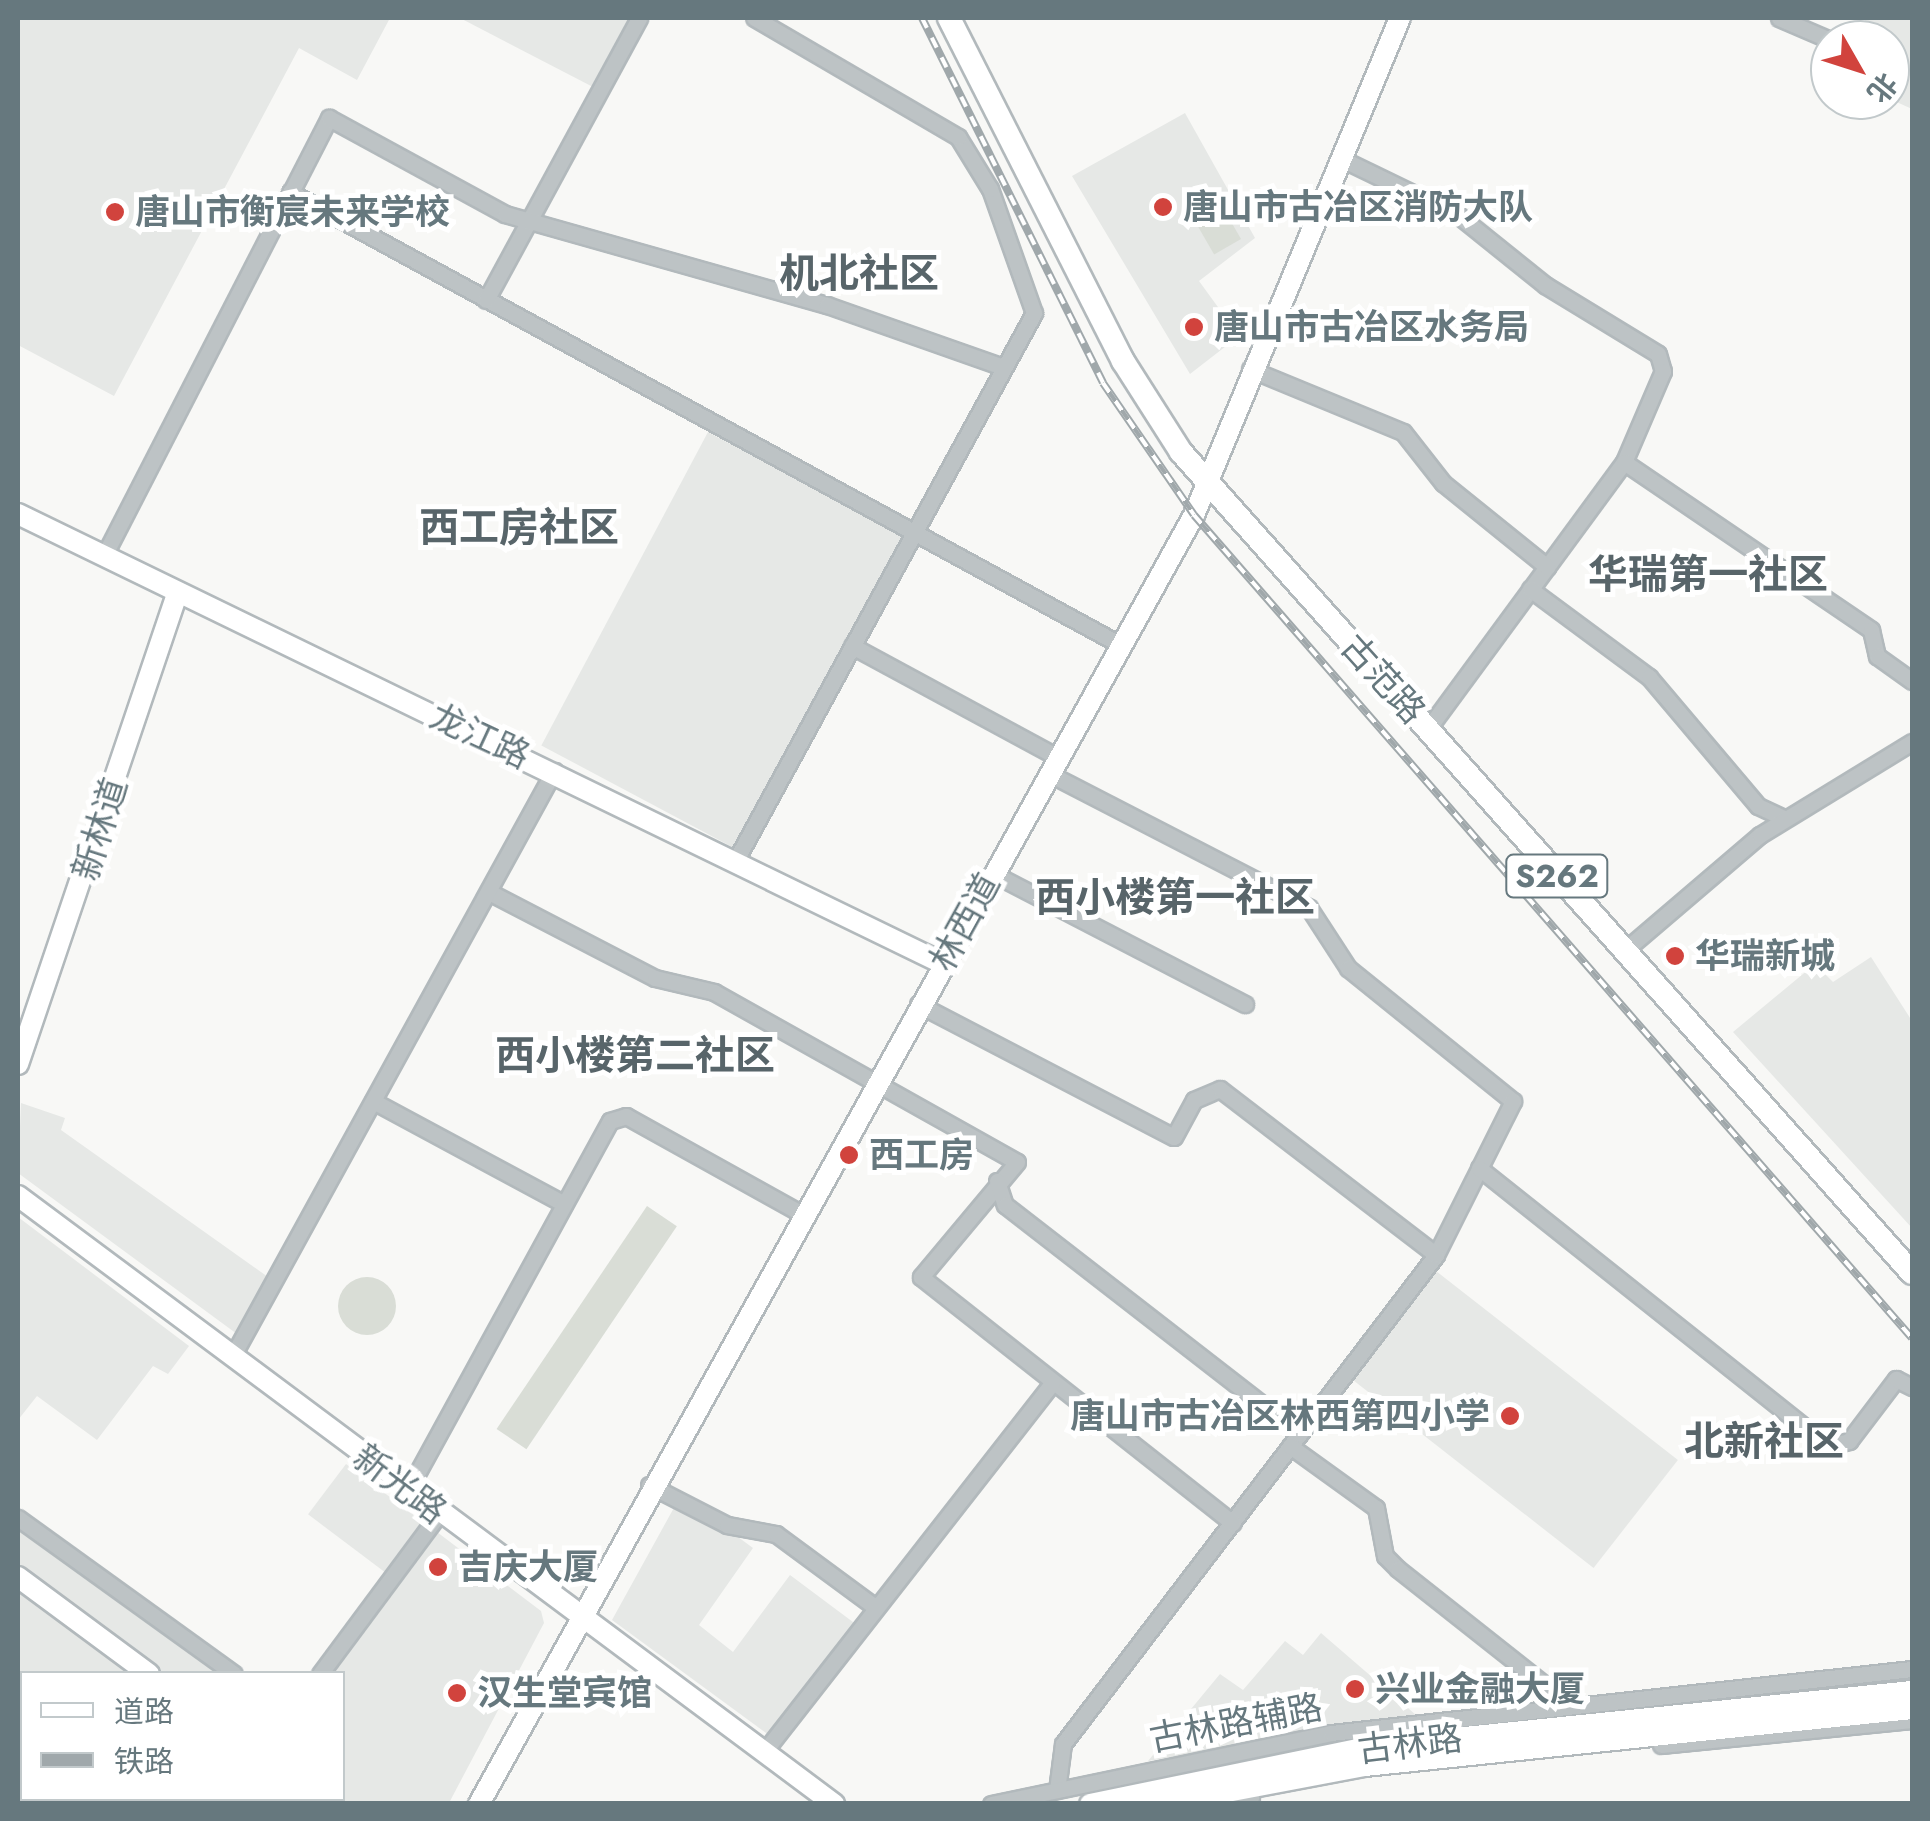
<!DOCTYPE html>
<meta charset="utf-8">
<style>
body{margin:0}
#map{position:relative;width:1930px;height:1821px;overflow:hidden;background:#f8f8f6;font-family:Jost,"Noto Sans SC",sans-serif}
div>[style]{position:absolute}
.built>*{inset:0;background:#e6e8e6;transform-origin:0 0}
.green>*{inset:0;background:#d9ddd6;transform-origin:0 0}
.round{border-radius:50%}
.roads{filter:drop-shadow(2px 0 #b2b9bc) drop-shadow(-2px 0 #b2b9bc) drop-shadow(0 2px #b2b9bc) drop-shadow(0 -2px #b2b9bc)}
.street>*{height:15px;margin:-7.5px;padding:0 7.5px;transform-origin:7.5px;border-radius:7.5px;background:#bdc3c5}
.secondary>*{height:20px;margin:-10px;padding:0 10px;transform-origin:10px;border-radius:10px;background:#fff}
.primary>*{height:22px;margin:-11px;padding:0 11px;transform-origin:11px;border-radius:11px;background:#fff}
.rail>*{height:8px;margin-top:-4px;transform-origin:0;background:repeating-linear-gradient(90deg,#fff 0 11px,#a0a8ab 0 22px);box-sizing:border-box;border-block:2px solid #a0a8ab}
.dots>*{width:28px;height:28px;translate:-50% -50%;box-sizing:border-box;border:5px solid #fff;border-radius:50%}
span{translate:-50% -50%;white-space:nowrap;text-align:center;line-height:1.15;-webkit-text-stroke:10px #fff;paint-order:stroke}
.shield-label span{padding:2px 8px;background:#fff;border:2px solid;border-radius:8px;-webkit-text-stroke-width:0}
.shield-label{font-size:32px;color:#66787e;font-weight:700}
.poi-label{font-size:35px;color:#66787e;font-weight:700}
.left{translate:0 -50%;text-align:left}
.right{translate:-100% -50%;text-align:right}
.street-label{font-size:35px;color:#66787e}
.quarter-label{font-size:40px;color:#58656a;font-weight:700}
.frame{position:absolute;inset:0;border:20px solid #66787e;pointer-events:none}
.legend{position:absolute;left:20px;top:1671px;width:325px;height:130px;box-sizing:border-box;background:#fff;border:2px solid #c2c9cb;margin:0;padding:12px 18px;list-style:none;font-size:30px;color:#66787e}
.legend li{display:flex;align-items:center;gap:20px;height:50px}
.legend b{width:50px;border:2px solid #c2c9cb}
.north{position:absolute;left:1810px;top:20px;width:100px;height:100px;box-sizing:border-box;background:#fff;border:2px solid #c2c9cb;border-radius:50%;rotate:129deg;font-size:28px;font-weight:700;line-height:40px;text-align:center;color:#66787e}
.north::after{content:'';display:block;margin:auto;width:35px;height:45px;background:#d1433d;clip-path:polygon(50% 0,100% 100%,50% 72%,0 100%)}
</style>
<div id="map">
<div class="built">
<i style="clip-path:polygon(18px 18px,390px 18px,357px 80px,299px 48px,114px 396px,18px 345px)"></i>
<i style="clip-path:polygon(460px 18px,630px 18px,593px 87px)"></i>
<i style="clip-path:polygon(1866px 18px,1912px 18px,1912px 109px,1890px 99px,1890px 40px,1857px 40px)"></i>
<i style="clip-path:polygon(1185px 113px,1255px 238px,1199px 281px,1239px 336px,1190px 374px,1072px 176px)"></i>
<i style="left:708px;top:432px;width:221px;height:355px;rotate:28deg"></i>
<i style="clip-path:polygon(1871px 957px,1912px 1021px,1912px 1228px,1733px 1032px,1815px 964px,1833px 982px)"></i>
<i style="clip-path:polygon(21px 1103px,65px 1118px,61px 1130px,268px 1277px,237px 1334px,18px 1173px)"></i>
<i style="clip-path:polygon(18px 1217px,189px 1346px,168px 1374px,153px 1366px,97px 1440px,37px 1396px,18px 1420px)"></i>
<i style="left:1436px;top:1271px;width:307px;height:137px;rotate:38deg"></i>
<i style="left:346px;top:1464px;width:98px;height:63px;rotate:37deg"></i>
<i style="clip-path:polygon(681px 1495px,753px 1548px,699px 1625px,733px 1652px,790px 1575px,865px 1631px,781px 1744px,612px 1620px)"></i>
<i style="clip-path:polygon(18px 1513px,239px 1673px,22px 1674px,22px 1798px,97px 1803px,18px 1803px)"></i>
<i style="clip-path:polygon(437px 1532px,541px 1611px,544px 1623px,449px 1803px,233px 1804px,342px 1798px,342px 1674px,330px 1673px)"></i>
<i style="clip-path:polygon(1321px 1633px,1416px 1715px,1148px 1761px,1220px 1674px,1243px 1690px,1285px 1641px,1303px 1655px)"></i>
</div>
<div class="green">
<i style="left:1215px;top:194px;width:52px;height:31px;rotate:60deg"></i>
<i style="left:647px;top:1206px;width:36px;height:269px;rotate:34deg"></i>
<i class="round" style="left:338px;top:1277px;width:58px;height:58px"></i>
</div>
<div class="roads">
<div class="street">
<i style="left:1779px;top:18px;width:56px;rotate:23.3deg"></i>
<i style="left:1342px;top:159px;width:129px;rotate:25.8deg"></i>
<i style="left:1458px;top:215px;width:112px;rotate:38.8deg"></i>
<i style="left:1545px;top:285px;width:132px;rotate:31.4deg"></i>
<i style="left:1658px;top:354px;width:18px;rotate:74deg"></i>
<i style="left:1663px;top:371px;width:99px;rotate:113.2deg"></i>
<i style="left:1624px;top:462px;width:331px;rotate:126.3deg"></i>
<i style="left:290px;top:192px;width:946px;rotate:28.6deg"></i>
<i style="left:486px;top:300px;width:321px;rotate:-61.5deg"></i>
<i style="left:1250px;top:369px;width:165px;rotate:22.4deg"></i>
<i style="left:1403px;top:432px;width:65px;rotate:51.9deg"></i>
<i style="left:1443px;top:483px;width:134px;rotate:38.9deg"></i>
<i style="left:1624px;top:462px;width:299px;rotate:34.2deg"></i>
<i style="left:1871px;top:630px;width:27px;rotate:77deg"></i>
<i style="left:1877px;top:656px;width:43px;rotate:35.5deg"></i>
<i style="left:107px;top:550px;width:486px;rotate:-62.8deg"></i>
<i style="left:329px;top:118px;width:200px;rotate:28.6deg"></i>
<i style="left:505px;top:214px;width:335px;rotate:15.8deg"></i>
<i style="left:827px;top:305px;width:187px;rotate:19.4deg"></i>
<i style="left:1530px;top:589px;width:148px;rotate:36.5deg"></i>
<i style="left:1649px;top:677px;width:169px;rotate:49.8deg"></i>
<i style="left:1758px;top:806px;width:29px;rotate:25deg"></i>
<i style="left:852px;top:646px;width:233px;rotate:28.4deg"></i>
<i style="left:1048px;top:773px;width:294px;rotate:27.3deg"></i>
<i style="left:1309px;top:908px;width:72px;rotate:57deg"></i>
<i style="left:1348px;top:968px;width:212px;rotate:38.9deg"></i>
<i style="left:1513px;top:1101px;width:172px;rotate:116.6deg"></i>
<i style="left:1436px;top:1255px;width:615px;rotate:127.34deg"></i>
<i style="left:1063px;top:1744px;width:46px;rotate:97.4deg"></i>
<i style="left:737px;top:858px;width:621px;rotate:-61.41deg"></i>
<i style="left:1034px;top:313px;width:132px;rotate:-109.5deg"></i>
<i style="left:990px;top:189px;width:61px;rotate:-121.6deg"></i>
<i style="left:958px;top:137px;width:236px;rotate:-149.7deg"></i>
<i style="left:992px;top:873px;width:285px;rotate:27.4deg"></i>
<i style="left:489px;top:892px;width:187px;rotate:27.4deg"></i>
<i style="left:655px;top:978px;width:61px;rotate:13.3deg"></i>
<i style="left:714px;top:992px;width:347px;rotate:29.3deg"></i>
<i style="left:1017px;top:1162px;width:150px;rotate:129.9deg"></i>
<i style="left:921px;top:1277px;width:397px;rotate:38.3deg"></i>
<i style="left:1624px;top:951px;width:179px;rotate:-40.5deg"></i>
<i style="left:1760px;top:835px;width:178px;rotate:-31.5deg"></i>
<i style="left:918px;top:1004px;width:288px;rotate:27.5deg"></i>
<i style="left:1174px;top:1137px;width:42px;rotate:-61.6deg"></i>
<i style="left:1194px;top:1100px;width:28px;rotate:-23deg"></i>
<i style="left:1220px;top:1089px;width:272px;rotate:37.5deg"></i>
<i style="left:373px;top:1101px;width:217px;rotate:28.3deg"></i>
<i style="left:1479px;top:1168px;width:447px;rotate:38.5deg"></i>
<i style="left:1829px;top:1446px;width:21px;rotate:-14deg"></i>
<i style="left:1849px;top:1441px;width:78px;rotate:-52.8deg"></i>
<i style="left:1896px;top:1379px;width:18px;rotate:27deg"></i>
<i style="left:997px;top:1181px;width:25px;rotate:72deg"></i>
<i style="left:1005px;top:1205px;width:373px;rotate:37.8deg"></i>
<i style="left:232px;top:1357px;width:669px;rotate:-61.21deg"></i>
<i style="left:1290px;top:1446px;width:106px;rotate:35.8deg"></i>
<i style="left:1376px;top:1508px;width:49px;rotate:79.4deg"></i>
<i style="left:1385px;top:1556px;width:18px;rotate:45deg"></i>
<i style="left:1398px;top:1569px;width:189px;rotate:38.3deg"></i>
<i style="left:649px;top:1485px;width:88px;rotate:27.1deg"></i>
<i style="left:727px;top:1525px;width:50px;rotate:10.4deg"></i>
<i style="left:776px;top:1534px;width:123px;rotate:36.4deg"></i>
<i style="left:408px;top:1490px;width:421px;rotate:-61.3deg"></i>
<i style="left:610px;top:1121px;width:17px;rotate:-17deg"></i>
<i style="left:626px;top:1116px;width:199px;rotate:29.1deg"></i>
<i style="left:18px;top:1518px;width:266px;rotate:35.8deg"></i>
<i style="left:320px;top:1674px;width:199px;rotate:-53.4deg"></i>
<i style="left:1661px;top:1745px;width:252px;rotate:-5.7deg"></i>
<i style="left:764px;top:1752px;width:468px;rotate:-52deg"></i>
<i style="left:221px;top:1804px;width:7px;rotate:-56deg"></i>
<i style="left:991px;top:1804px;width:347px;rotate:-11.8deg"></i>
<i style="left:1331px;top:1733px;width:585px;rotate:-6.29deg"></i>
<i style="left:1221px;top:1804px;width:31px;rotate:-13deg"></i>
</div>
<div class="secondary">
<i style="left:18px;top:514px;width:1027px;rotate:25.92deg"></i>
<i style="left:18px;top:1064px;width:498px;rotate:-71.3deg"></i>
<i style="left:18px;top:1196px;width:1018px;rotate:36.69deg"></i>
<i style="left:18px;top:1577px;width:163px;rotate:36.5deg"></i>
<i style="left:319px;top:1798px;width:9px;rotate:41deg"></i>
<i style="left:479px;top:1804px;width:1474px;rotate:-60.98deg"></i>
<i style="left:1194px;top:515px;width:538px;rotate:-67.49deg"></i>
<i style="left:1090px;top:1804px;width:284px;rotate:-11.6deg"></i>
<i style="left:1368px;top:1747px;width:547px;rotate:-5.88deg"></i>
<i style="left:1163px;top:1804px;width:206px;rotate:-10.7deg"></i>
<i style="left:1365px;top:1766px;width:550px;rotate:-5.95deg"></i>
</div>
<div class="primary">
<i style="left:949px;top:18px;width:385px;rotate:63.1deg"></i>
<i style="left:1123px;top:361px;width:108px;rotate:57.5deg"></i>
<i style="left:1181px;top:452px;width:1099px;rotate:48.32deg"></i>
</div>
</div>
<div class="rail">
<i style="left:922px;top:18px;width:407px;rotate:63.6deg"></i>
<i style="left:1103px;top:383px;width:160px;rotate:55.4deg"></i>
<i style="left:1194px;top:515px;width:1092px;rotate:48.9deg"></i>
</div>
<div class="dots">
<i style="left:1163px;top:207px;background:#d1433d"></i>
<i style="left:115px;top:212px;background:#d1433d"></i>
<i style="left:1194px;top:327px;background:#d1433d"></i>
<i style="left:1675px;top:956px;background:#d1433d"></i>
<i style="left:849px;top:1155px;background:#d1433d"></i>
<i style="left:1510px;top:1416px;background:#d1433d"></i>
<i style="left:438px;top:1567px;background:#d1433d"></i>
<i style="left:1355px;top:1689px;background:#d1433d"></i>
<i style="left:457px;top:1693px;background:#d1433d"></i>
</div>
<div class="shield-label">
<span style="left:1557px;top:876px">S262</span>
</div>
<div class="poi-label">
<span class="left" style="left:1183px;top:207px">唐山市古冶区消防大队</span>
<span class="left" style="left:135px;top:212px">唐山市衡宸未来学校</span>
<span class="left" style="left:1214px;top:327px">唐山市古冶区水务局</span>
<span class="left" style="left:1695px;top:956px">华瑞新城</span>
<span class="left" style="left:869px;top:1155px">西工房</span>
<span class="right" style="left:1490px;top:1416px">唐山市古冶区林西第四小学</span>
<span class="left" style="left:458px;top:1567px">吉庆大厦</span>
<span class="left" style="left:1375px;top:1689px">兴业金融大厦</span>
<span class="left" style="left:477px;top:1693px">汉生堂宾馆</span>
</div>
<div class="street-label">
<span style="left:1383px;top:679px;rotate:48deg">古范路</span>
<span style="left:480px;top:736px;rotate:25deg">龙江路</span>
<span style="left:100px;top:829px;rotate:-72deg">新林道</span>
<span style="left:965px;top:922px;rotate:-61deg">林西道</span>
<span style="left:400px;top:1484px;rotate:37deg">新光路</span>
<span style="left:1236px;top:1723px;rotate:-11deg">古林路辅路</span>
<span style="left:1410px;top:1744px;rotate:-7deg">古林路</span>
</div>
<div class="quarter-label">
<span style="left:859px;top:273px">机北社区</span>
<span style="left:519px;top:527px">西工房社区</span>
<span style="left:1708px;top:574px">华瑞第一社区</span>
<span style="left:1175px;top:897px">西小楼第一社区</span>
<span style="left:635px;top:1055px">西小楼第二社区</span>
<span style="left:1764px;top:1441px">北新社区</span>
</div>
<div class="frame"></div>
<ul class="legend">
<li><b style="height:12px;background:#fff"></b>道路</li>
<li><b style="height:12px;background:#a0a8ab"></b>铁路</li>
</ul>
<div class="north">北</div>
</div>
